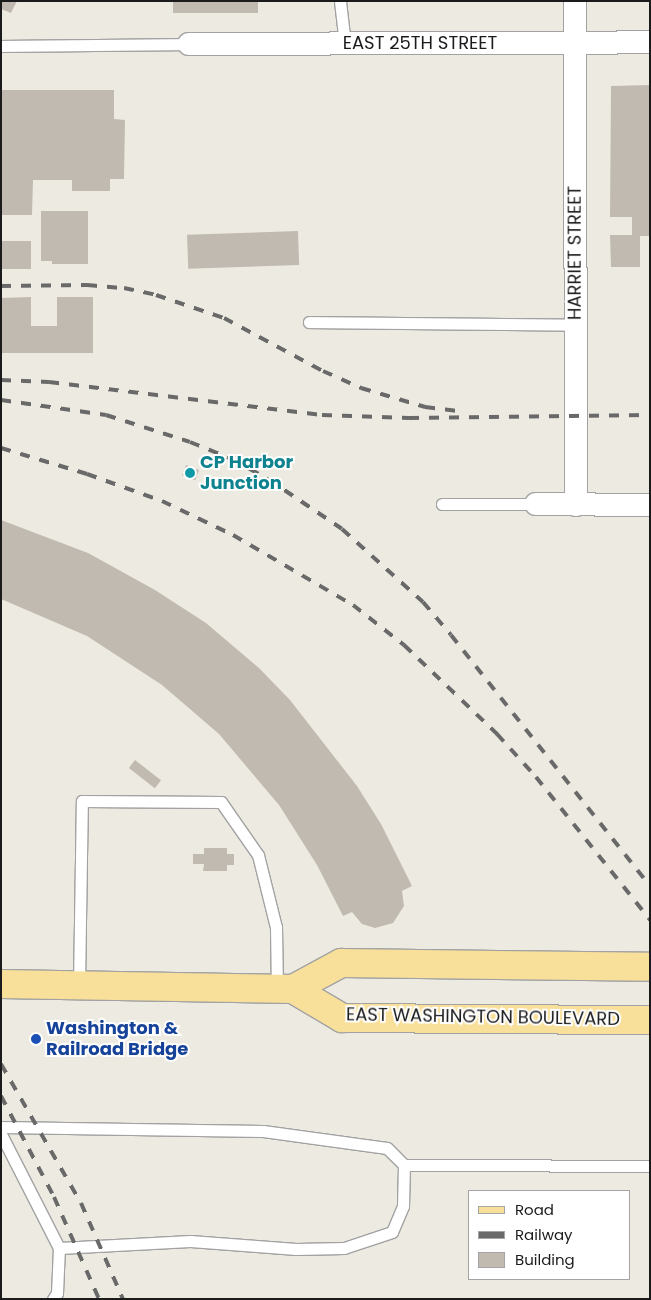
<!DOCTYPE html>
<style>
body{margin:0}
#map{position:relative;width:651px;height:1300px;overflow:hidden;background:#edebe1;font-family:Poppins,sans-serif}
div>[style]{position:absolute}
.building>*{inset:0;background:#c1bab1;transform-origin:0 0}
.roads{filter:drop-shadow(1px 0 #a2a2a2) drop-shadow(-1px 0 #a2a2a2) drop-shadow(0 1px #a2a2a2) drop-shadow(0 -1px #a2a2a2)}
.lane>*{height:11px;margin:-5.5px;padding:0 5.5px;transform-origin:5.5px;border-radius:5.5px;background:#fff}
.street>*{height:22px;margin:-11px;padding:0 11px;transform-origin:11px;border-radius:11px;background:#fff}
.primary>*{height:28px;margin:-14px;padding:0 14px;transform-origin:14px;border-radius:14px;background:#f8e09b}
.rail>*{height:4px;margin-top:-2px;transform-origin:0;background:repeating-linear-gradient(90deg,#696969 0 10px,transparent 0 20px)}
.dots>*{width:14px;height:14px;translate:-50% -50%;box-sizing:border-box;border:2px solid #fff;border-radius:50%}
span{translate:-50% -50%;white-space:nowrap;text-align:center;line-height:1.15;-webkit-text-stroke:4px #fff;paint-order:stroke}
.street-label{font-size:18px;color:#1b1b1b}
.culture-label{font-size:18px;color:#0d838f;font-weight:700}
.left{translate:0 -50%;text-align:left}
.transit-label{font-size:18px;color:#164399;font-weight:700}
.frame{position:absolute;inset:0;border:2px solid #1b1b1b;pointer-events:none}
.legend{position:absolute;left:468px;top:1190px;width:162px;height:90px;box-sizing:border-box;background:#fff;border:1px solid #a4a4a4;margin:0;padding:6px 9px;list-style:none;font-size:15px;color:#1b1b1b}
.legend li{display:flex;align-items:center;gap:10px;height:25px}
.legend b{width:25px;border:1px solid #a4a4a4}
</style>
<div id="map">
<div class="building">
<i style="clip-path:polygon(1px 1px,17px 1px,11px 13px,1px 9px)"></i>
<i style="left:173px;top:1px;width:85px;height:12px"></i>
<i style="clip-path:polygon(650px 85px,650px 236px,640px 236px,640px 267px,611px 267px,610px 235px,632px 235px,632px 217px,610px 217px,611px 86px)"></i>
<i style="clip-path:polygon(1px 90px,114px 90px,114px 119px,125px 120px,124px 179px,110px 179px,110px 191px,72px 191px,72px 180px,33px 180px,32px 215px,1px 215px)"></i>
<i style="clip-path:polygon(41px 211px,88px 211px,88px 264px,52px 264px,52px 261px,41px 261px)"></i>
<i style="left:298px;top:231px;width:34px;height:111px;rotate:88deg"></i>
<i style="left:1px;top:241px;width:30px;height:28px"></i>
<i style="clip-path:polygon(31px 297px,31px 326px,57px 326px,57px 297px,93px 297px,93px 353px,1px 353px,1px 298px)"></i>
<i style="left:186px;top:465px;width:14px;height:11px;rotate:21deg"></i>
<i style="clip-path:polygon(1px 520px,88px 553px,155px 590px,206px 623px,259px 668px,290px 700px,357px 786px,381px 824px,412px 886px,402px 891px,404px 906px,393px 923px,375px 928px,362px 924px,352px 912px,343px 916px,317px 865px,279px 805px,219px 734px,162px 685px,87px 636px,1px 599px)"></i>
<i style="left:135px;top:760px;width:33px;height:10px;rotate:38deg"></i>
<i style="clip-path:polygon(204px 848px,227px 848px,227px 854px,234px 854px,234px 865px,227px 865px,227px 871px,203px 871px,204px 864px,193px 864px,193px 854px,204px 854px)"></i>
</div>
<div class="roads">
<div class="lane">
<i style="left:340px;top:1px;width:43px;rotate:83.4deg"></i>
<i style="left:1px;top:46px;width:188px;rotate:-0.6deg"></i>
<i style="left:309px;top:322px;width:266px;rotate:0.6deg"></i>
<i style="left:442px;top:504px;width:94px"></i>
<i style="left:79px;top:985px;width:184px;rotate:-89.1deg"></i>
<i style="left:82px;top:801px;width:139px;rotate:0.4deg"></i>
<i style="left:221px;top:802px;width:65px;rotate:55.1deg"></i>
<i style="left:258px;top:855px;width:74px;rotate:76deg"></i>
<i style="left:276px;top:927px;width:62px;rotate:89.1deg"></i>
<i style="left:1px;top:1127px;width:262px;rotate:0.9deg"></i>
<i style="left:263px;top:1131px;width:125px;rotate:7.8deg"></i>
<i style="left:387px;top:1148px;width:24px;rotate:45deg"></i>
<i style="left:404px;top:1165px;width:41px;rotate:91.4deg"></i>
<i style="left:403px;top:1206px;width:28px;rotate:113deg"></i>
<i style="left:392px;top:1232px;width:51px;rotate:161.6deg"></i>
<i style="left:344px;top:1248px;width:48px;rotate:178.8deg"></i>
<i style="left:296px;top:1249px;width:106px;rotate:-175.7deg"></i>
<i style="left:190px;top:1241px;width:131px;rotate:176.9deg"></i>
<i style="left:59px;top:1248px;width:128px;rotate:-117deg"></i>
<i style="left:404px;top:1165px;width:246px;rotate:0.2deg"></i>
<i style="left:53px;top:1299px;width:7px;rotate:-56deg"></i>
<i style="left:57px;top:1293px;width:45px;rotate:-87.5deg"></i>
</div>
<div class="street">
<i style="left:575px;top:1px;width:504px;rotate:89.89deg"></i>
<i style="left:189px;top:44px;width:461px;rotate:-0.2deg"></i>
<i style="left:536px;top:504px;width:114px;rotate:0.5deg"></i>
</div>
<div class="primary">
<i style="left:1px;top:984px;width:292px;rotate:1deg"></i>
<i style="left:293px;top:989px;width:55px;rotate:-28.4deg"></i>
<i style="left:341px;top:963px;width:309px;rotate:0.7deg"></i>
<i style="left:293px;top:989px;width:57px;rotate:30.6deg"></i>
<i style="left:342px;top:1018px;width:308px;rotate:0.4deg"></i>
</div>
</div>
<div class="rail">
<i style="left:1px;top:286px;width:86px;rotate:-0.7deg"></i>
<i style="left:87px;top:285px;width:37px;rotate:5deg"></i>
<i style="left:124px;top:288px;width:33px;rotate:12deg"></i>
<i style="left:156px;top:295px;width:72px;rotate:18.7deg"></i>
<i style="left:224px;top:318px;width:112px;rotate:28.2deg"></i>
<i style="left:323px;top:371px;width:42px;rotate:24.1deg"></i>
<i style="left:361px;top:388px;width:67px;rotate:16.5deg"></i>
<i style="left:425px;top:407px;width:31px;rotate:7deg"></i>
<i style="left:1px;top:380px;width:48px;rotate:2.4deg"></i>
<i style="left:49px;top:382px;width:275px;rotate:6.9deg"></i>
<i style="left:322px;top:415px;width:87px;rotate:2deg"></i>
<i style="left:409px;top:418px;width:241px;rotate:-0.7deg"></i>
<i style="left:1px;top:400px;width:106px;rotate:8.1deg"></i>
<i style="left:106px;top:415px;width:88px;rotate:17.8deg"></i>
<i style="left:190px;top:442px;width:45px;rotate:22deg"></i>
<i style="left:232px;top:459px;width:41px;rotate:29.1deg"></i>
<i style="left:268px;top:479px;width:89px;rotate:34deg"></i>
<i style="left:342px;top:529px;width:109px;rotate:42deg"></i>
<i style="left:423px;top:602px;width:43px;rotate:49.7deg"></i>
<i style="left:451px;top:635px;width:320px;rotate:51.6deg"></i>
<i style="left:1px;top:448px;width:90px;rotate:16.8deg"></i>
<i style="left:87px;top:474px;width:80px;rotate:19.8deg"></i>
<i style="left:162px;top:501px;width:79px;rotate:25.6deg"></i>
<i style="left:233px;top:535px;width:139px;rotate:30.3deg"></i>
<i style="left:353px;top:605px;width:65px;rotate:38.1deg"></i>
<i style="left:404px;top:645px;width:129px;rotate:43.7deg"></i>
<i style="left:497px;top:734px;width:58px;rotate:47.8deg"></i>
<i style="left:536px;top:777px;width:183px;rotate:51.4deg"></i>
<i style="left:1px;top:1064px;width:160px;rotate:60.1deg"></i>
<i style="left:81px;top:1203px;width:105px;rotate:66.4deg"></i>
<i style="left:1px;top:1096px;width:114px;rotate:62.3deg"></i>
<i style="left:54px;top:1197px;width:111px;rotate:66.2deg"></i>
</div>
<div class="dots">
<i style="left:190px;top:473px;background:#0f9aa8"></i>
<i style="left:36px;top:1039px;background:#1a4fb4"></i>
</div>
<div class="street-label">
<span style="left:420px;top:43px">EAST 25TH STREET</span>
<span style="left:575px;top:253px;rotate:-90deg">HARRIET STREET</span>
<span style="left:483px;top:1017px;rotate:1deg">EAST WASHINGTON BOULEVARD</span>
</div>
<div class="culture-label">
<span class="left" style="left:200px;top:473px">CP Harbor<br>Junction</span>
</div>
<div class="transit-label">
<span class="left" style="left:46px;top:1039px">Washington &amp;<br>Railroad Bridge</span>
</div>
<div class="frame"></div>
<ul class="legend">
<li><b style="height:6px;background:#f8e09b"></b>Road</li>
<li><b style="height:6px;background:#696969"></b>Railway</li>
<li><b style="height:14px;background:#c1bab1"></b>Building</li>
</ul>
</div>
